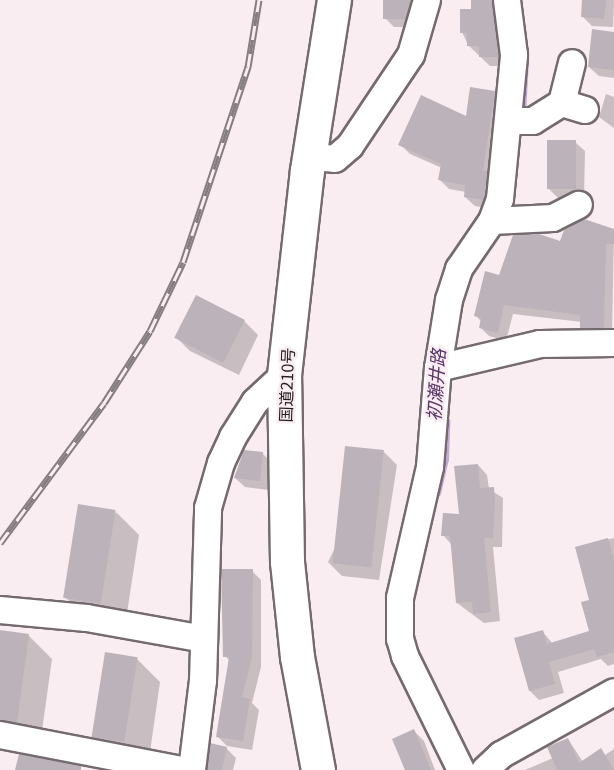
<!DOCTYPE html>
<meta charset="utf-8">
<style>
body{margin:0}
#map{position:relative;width:614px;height:770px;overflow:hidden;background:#faedf2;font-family:Georgia,"Noto Sans JP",serif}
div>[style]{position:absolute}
.shadow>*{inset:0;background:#0003}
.stream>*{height:7px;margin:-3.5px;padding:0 3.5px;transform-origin:3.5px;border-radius:3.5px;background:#c5a9d3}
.building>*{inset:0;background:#bcb2b9;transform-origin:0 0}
.roads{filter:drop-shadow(2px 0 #756a6f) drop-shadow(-2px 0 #756a6f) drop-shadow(0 2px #756a6f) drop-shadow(0 -2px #756a6f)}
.minor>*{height:26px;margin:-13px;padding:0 13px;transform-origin:13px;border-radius:13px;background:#fff}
.trunk>*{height:33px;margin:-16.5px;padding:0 16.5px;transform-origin:16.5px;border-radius:16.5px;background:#fff}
.rail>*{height:7px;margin-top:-3.5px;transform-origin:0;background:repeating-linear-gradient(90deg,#faedf2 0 14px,#867d80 0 28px);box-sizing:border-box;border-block:2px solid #867d80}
span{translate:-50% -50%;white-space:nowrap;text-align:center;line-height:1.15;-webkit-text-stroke:5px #faedf2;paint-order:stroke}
.street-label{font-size:16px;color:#221d1f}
.water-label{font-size:18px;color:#58346a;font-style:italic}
</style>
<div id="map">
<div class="shadow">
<i style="clip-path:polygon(385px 0,420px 0,414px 27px,394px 27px,385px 18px)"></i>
<i style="clip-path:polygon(584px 0,614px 0,613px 27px,592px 26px,582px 16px)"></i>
<i style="clip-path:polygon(492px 1px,501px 11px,507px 66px,490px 66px,468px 45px,462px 32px,473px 11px)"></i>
<i style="clip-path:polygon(614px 33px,614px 78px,599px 76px,589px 67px)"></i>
<i style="clip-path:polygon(495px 93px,504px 102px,493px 209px,475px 206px,465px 197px,466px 192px,449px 189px,440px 180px,442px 168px,410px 154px,400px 144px,467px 118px)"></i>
<i style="clip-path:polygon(606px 94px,614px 97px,614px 128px,599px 117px)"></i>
<i style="clip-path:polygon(575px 142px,585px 151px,584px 198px,558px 198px,548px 188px)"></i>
<i style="clip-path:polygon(614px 230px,612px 337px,591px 337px,582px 322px,513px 314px,506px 341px,489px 336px,480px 327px,482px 322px,476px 316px,500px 276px,561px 243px)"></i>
<i style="clip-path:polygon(244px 321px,258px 335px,239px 375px,190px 351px,176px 337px)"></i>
<i style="clip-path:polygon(383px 451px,397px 465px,379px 580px,342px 576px,328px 562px)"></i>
<i style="clip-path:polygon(262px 453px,272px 463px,269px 490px,245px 487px,235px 478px)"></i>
<i style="clip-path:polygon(478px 465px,487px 475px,489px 489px,503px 498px,502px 547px,493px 547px,500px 621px,484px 623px,457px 603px,452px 545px,443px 535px,460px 515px)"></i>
<i style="clip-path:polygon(116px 512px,139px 535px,125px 626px,88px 620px,65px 597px)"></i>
<i style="clip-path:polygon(614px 538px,614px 664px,608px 666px,601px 659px,558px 672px,564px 693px,539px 700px,530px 691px,542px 631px,553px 644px,591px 632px,591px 601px,576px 548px)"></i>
<i style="clip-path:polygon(252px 571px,261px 580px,261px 667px,252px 703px,259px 710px,252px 750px,227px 746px,217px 736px,230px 661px,225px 656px)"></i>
<i style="clip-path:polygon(0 632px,29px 636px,52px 659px,40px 745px,0 740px)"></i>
<i style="clip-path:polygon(137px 659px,160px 682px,148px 766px,117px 760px,94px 737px)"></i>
<i style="clip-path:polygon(414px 731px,424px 741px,435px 770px,406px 770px)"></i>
<i style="clip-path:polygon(568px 739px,583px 762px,601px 750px,605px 755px,614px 749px,614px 770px,525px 770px,553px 758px)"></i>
<i style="clip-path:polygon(212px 745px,226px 748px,236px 758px,233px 770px,206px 770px)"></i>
</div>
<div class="stream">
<i style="left:522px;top:116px;width:57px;rotate:-87deg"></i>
<i style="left:437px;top:493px;width:35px;rotate:-77deg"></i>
<i style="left:445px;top:459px;width:38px;rotate:-88deg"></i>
</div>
<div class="building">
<i style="clip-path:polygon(383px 0,411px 0,406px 19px,383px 19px)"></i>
<i style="clip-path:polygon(471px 0,492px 0,499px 57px,479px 57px,479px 46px,467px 46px,467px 33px,460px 33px,460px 9px,471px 9px)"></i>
<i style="clip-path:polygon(582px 0,606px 0,604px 19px,581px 17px)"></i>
<i style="clip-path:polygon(592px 29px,614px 32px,614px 70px,588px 67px)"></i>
<i style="clip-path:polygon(470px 87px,495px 91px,483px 171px,488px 171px,484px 200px,464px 197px,465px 185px,438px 180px,441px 164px,398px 145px,421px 95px,466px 116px)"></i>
<i style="left:547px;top:140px;width:29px;height:49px"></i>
<i style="clip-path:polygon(584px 219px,614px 229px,614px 244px,606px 244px,604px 328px,580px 328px,580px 315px,504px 305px,498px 333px,479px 328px,481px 318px,474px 316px,485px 271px,499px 275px,513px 235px,539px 234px,560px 241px,564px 230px)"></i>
<i style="left:196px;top:295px;width:55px;height:48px;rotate:27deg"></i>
<i style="left:345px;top:446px;width:39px;height:118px;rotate:6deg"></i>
<i style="clip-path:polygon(244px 450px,263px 452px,260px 481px,234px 478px)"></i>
<i style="clip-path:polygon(478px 464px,480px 488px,494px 487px,495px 501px,493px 538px,484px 538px,491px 612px,473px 614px,472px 602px,456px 603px,450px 536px,441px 536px,443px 513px,459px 514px,454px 466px)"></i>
<i style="left:78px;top:504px;width:38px;height:95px;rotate:9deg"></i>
<i style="clip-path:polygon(608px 538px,614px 559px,614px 652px,597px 657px,594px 649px,549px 662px,555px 684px,529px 691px,514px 638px,543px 630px,547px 644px,589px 631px,581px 602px,589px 600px,575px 547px)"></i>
<i style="clip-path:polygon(221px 569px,253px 569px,252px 657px,242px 697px,250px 699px,243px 741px,216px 737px,229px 657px,223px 657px)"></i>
<i style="clip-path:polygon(0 630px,29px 634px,17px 723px,0 720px)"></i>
<i style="left:105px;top:652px;width:33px;height:86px;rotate:9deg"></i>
<i style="clip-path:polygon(414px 729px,431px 770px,405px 770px,392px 739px)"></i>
<i style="clip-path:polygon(568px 738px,579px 763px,601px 748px,614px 770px,557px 770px,547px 747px)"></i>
<i style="clip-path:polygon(210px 743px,227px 747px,222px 770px,207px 770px)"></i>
<i style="clip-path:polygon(19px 754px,81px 766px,81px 770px,15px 770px)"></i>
</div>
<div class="roads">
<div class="minor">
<i style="left:562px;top:103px;width:41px;rotate:-76deg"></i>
<i style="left:510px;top:121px;width:23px"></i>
<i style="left:533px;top:121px;width:34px;rotate:-32deg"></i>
<i style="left:562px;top:103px;width:24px;rotate:17deg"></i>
<i style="left:309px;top:157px;width:26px;rotate:4deg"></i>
<i style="left:335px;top:159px;width:20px;rotate:-41deg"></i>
<i style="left:350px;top:146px;width:110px;rotate:-56.2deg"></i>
<i style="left:411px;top:55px;width:57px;rotate:-73.8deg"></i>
<i style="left:492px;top:221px;width:61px;rotate:-2.8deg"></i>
<i style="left:553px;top:218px;width:29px;rotate:-27deg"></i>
<i style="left:438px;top:368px;width:105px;rotate:-13.2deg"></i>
<i style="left:540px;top:344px;width:74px;rotate:-0.8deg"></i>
<i style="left:0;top:610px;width:87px;rotate:5.3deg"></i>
<i style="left:87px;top:618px;width:119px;rotate:10.2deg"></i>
<i style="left:0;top:735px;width:185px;rotate:10.9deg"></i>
<i style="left:192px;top:770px;width:90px;rotate:-83deg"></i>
<i style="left:203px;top:681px;width:173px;rotate:-88.3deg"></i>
<i style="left:208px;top:508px;width:47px;rotate:-73.9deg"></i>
<i style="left:221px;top:463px;width:29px;rotate:-65deg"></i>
<i style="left:233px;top:437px;width:41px;rotate:-57.8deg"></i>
<i style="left:255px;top:402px;width:40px;rotate:-43deg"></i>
<i style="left:461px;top:770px;width:127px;rotate:-116.2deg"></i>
<i style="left:405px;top:656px;width:18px;rotate:-106deg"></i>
<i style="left:400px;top:639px;width:41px;rotate:-90deg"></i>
<i style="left:400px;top:598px;width:134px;rotate:-77.1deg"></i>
<i style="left:430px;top:467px;width:99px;rotate:-85.4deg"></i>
<i style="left:438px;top:368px;width:69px;rotate:-80.8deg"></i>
<i style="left:449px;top:300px;width:33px;rotate:-72deg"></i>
<i style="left:459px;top:269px;width:58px;rotate:-55.5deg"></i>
<i style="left:492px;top:221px;width:23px;rotate:-70deg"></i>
<i style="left:500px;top:199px;width:145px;rotate:-84.4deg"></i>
<i style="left:514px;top:55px;width:55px;rotate:-97.3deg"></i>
<i style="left:485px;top:770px;width:22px;rotate:-43deg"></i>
<i style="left:501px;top:755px;width:129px;rotate:-29.1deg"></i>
</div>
<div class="trunk">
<i style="left:318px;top:770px;width:115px;rotate:-100.5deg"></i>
<i style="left:297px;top:657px;width:96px;rotate:-96deg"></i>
<i style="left:287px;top:562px;width:187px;rotate:-90.9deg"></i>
<i style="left:284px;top:375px;width:206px;rotate:-83.6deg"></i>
<i style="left:307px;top:170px;width:172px;rotate:-81deg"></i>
</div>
</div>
<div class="rail">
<i style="left:0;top:543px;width:174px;rotate:-53.4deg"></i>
<i style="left:104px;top:403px;width:85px;rotate:-57.4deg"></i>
<i style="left:150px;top:331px;width:76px;rotate:-64.4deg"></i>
<i style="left:183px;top:262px;width:206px;rotate:-71.6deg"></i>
<i style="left:248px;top:67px;width:68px;rotate:-80.7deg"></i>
</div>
<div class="street-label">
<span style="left:286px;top:385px;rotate:-88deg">国道210号</span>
</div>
<div class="water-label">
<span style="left:435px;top:385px;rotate:-86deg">初瀬井路</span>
</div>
</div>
